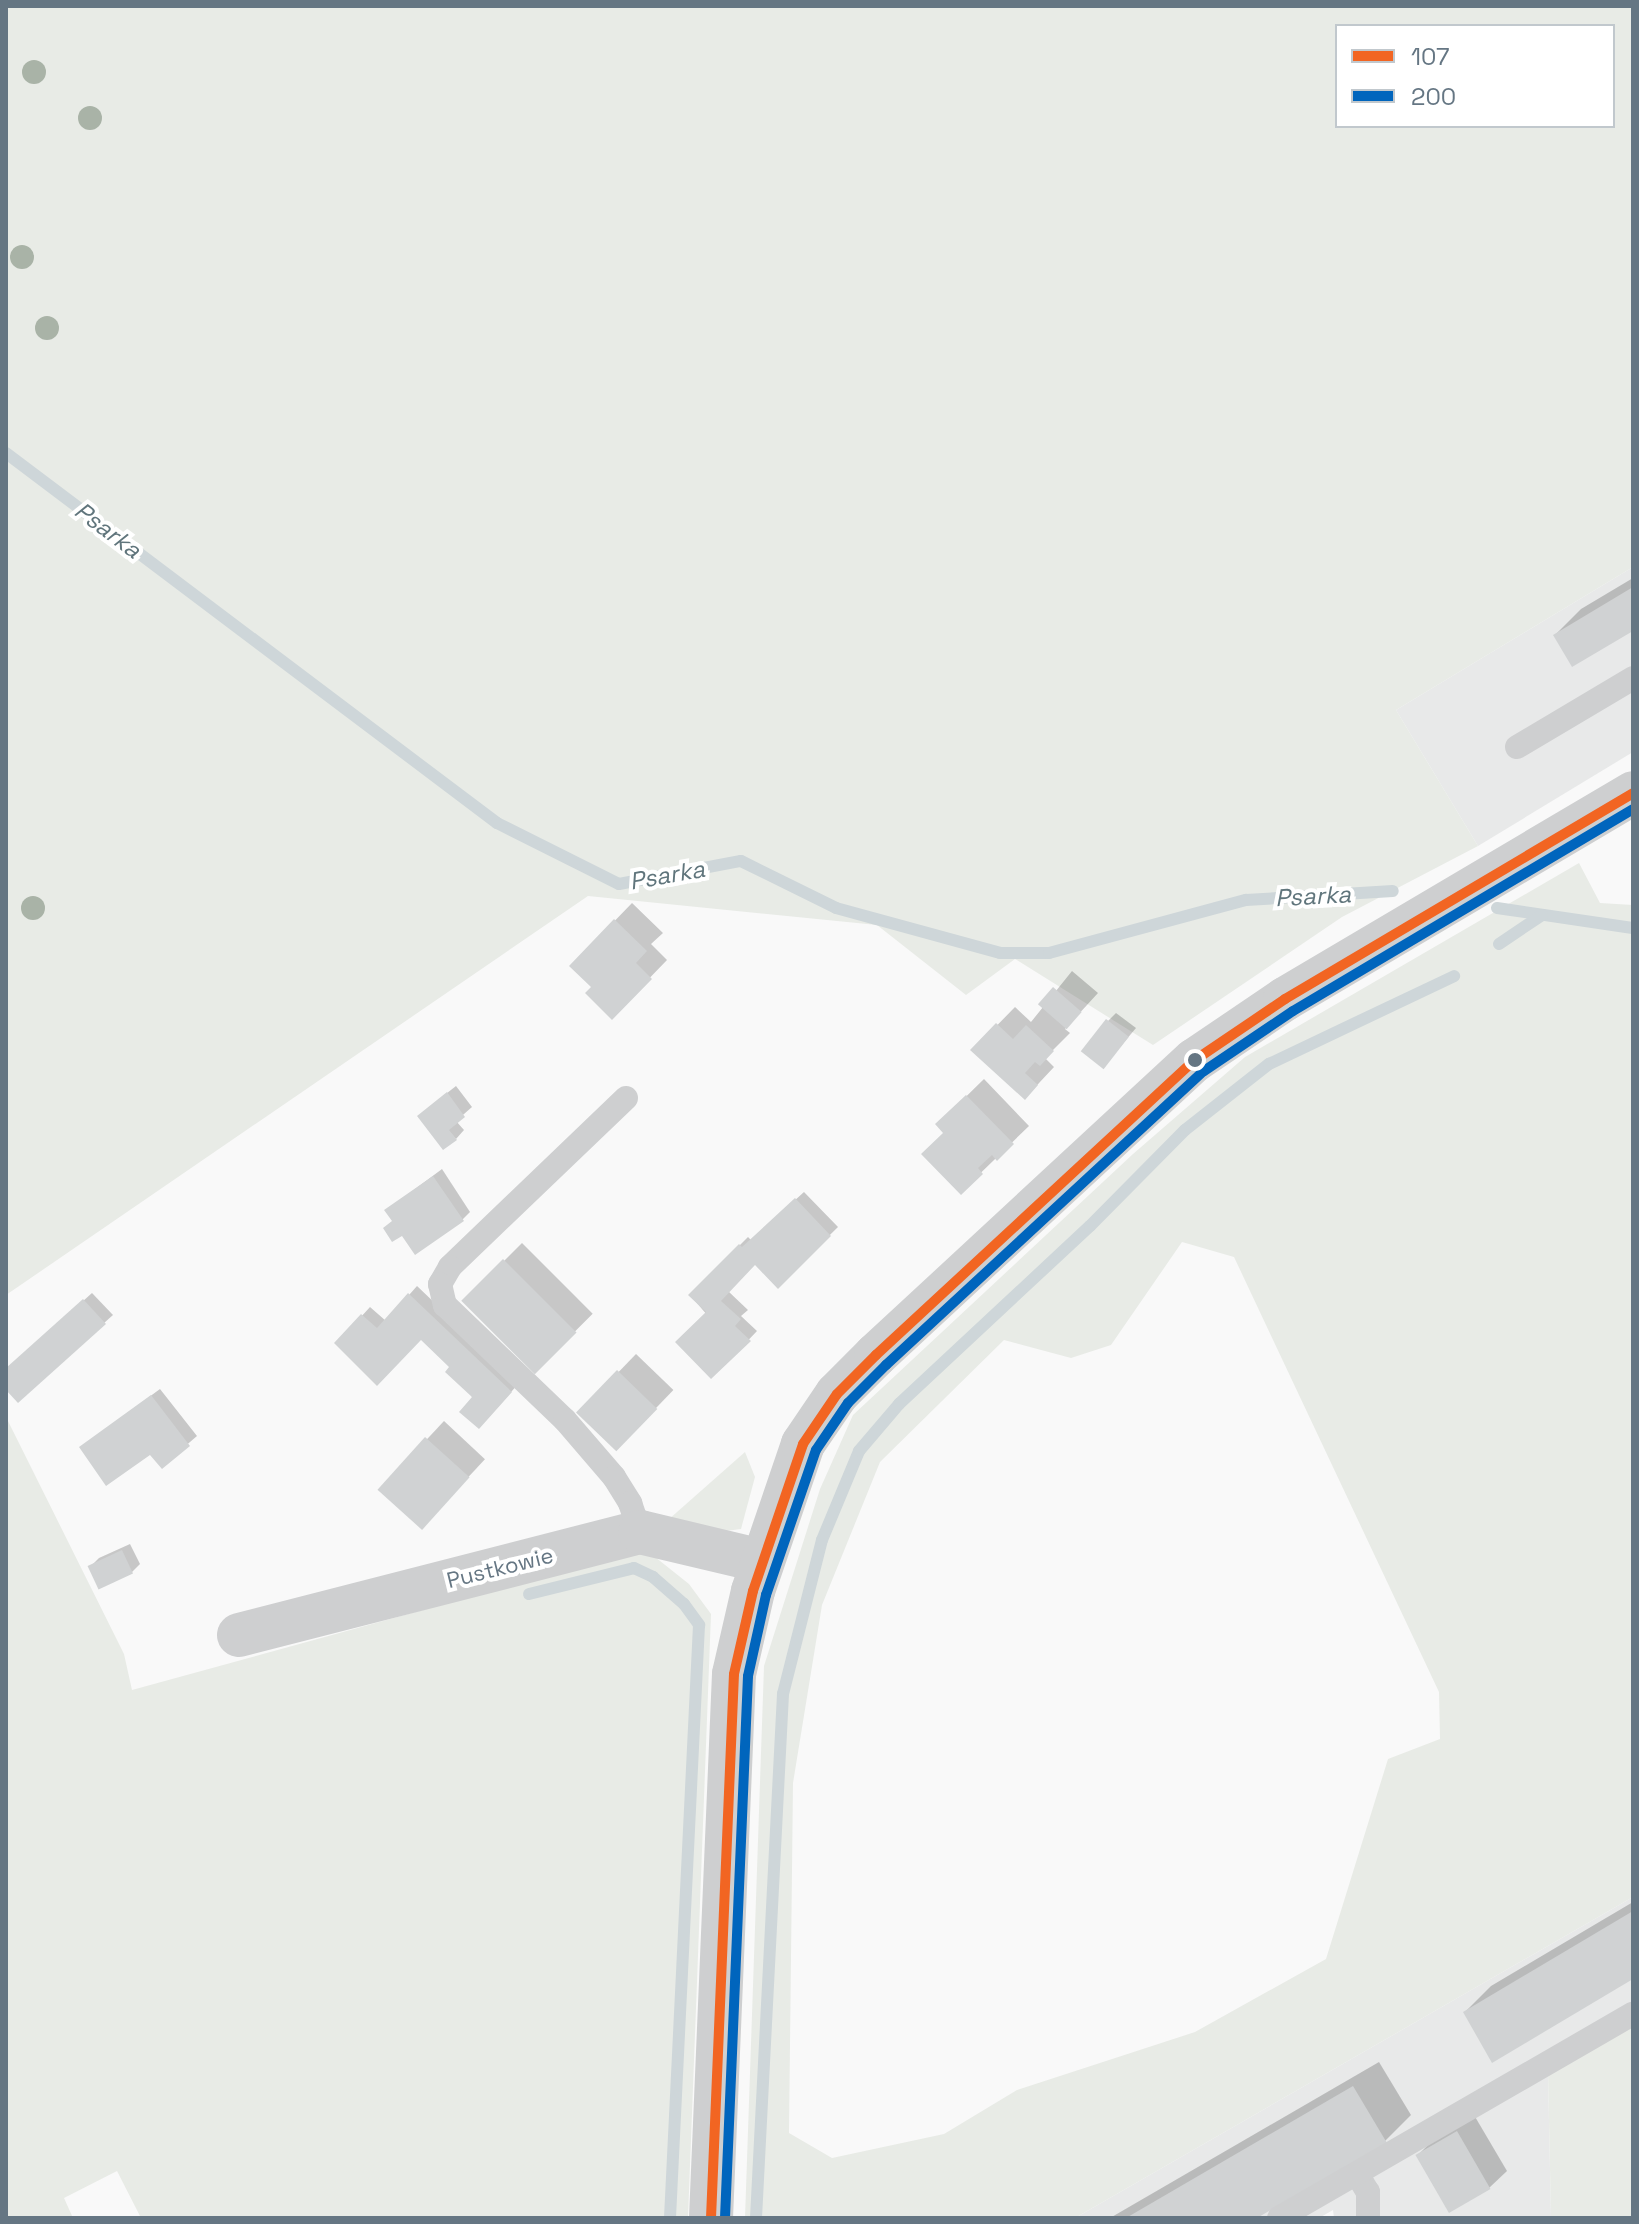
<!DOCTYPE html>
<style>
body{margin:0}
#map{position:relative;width:1639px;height:2224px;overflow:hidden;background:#f9f9f9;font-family:"Space Grotesk",sans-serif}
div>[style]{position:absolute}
.built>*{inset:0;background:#e8e9e9}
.green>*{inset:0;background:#e8ebe6}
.shadow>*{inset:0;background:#0003;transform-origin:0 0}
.stream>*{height:12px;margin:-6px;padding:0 6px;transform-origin:6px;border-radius:6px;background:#ced6d9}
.building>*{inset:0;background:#d0d2d3;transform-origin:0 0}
.lane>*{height:24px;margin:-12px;padding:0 12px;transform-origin:12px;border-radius:12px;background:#cecfd0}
.street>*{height:44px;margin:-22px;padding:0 22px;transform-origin:22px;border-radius:22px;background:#cecfd0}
.bus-1>*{height:10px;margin:-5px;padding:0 5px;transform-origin:5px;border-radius:5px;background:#f26522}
.bus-2>*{height:10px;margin:-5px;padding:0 5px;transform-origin:5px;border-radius:5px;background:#0065bd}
.trees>*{width:24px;height:24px;margin:-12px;border-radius:50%;background:#a9b3a7}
.dots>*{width:22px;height:22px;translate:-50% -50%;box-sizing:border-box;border:4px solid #fff;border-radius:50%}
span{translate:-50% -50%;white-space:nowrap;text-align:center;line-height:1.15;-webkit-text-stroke:8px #fff;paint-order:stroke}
.street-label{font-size:22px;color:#657683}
.water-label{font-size:24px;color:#60757c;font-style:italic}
.frame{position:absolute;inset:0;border:8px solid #657683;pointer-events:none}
.legend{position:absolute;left:1335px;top:24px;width:280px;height:104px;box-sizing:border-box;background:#fff;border:2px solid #c1c8cd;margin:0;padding:10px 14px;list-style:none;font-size:24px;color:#657683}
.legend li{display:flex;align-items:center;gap:16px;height:40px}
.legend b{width:40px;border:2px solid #c1c8cd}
</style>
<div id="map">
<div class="built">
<i style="clip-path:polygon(1633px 567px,1633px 752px,1478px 846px,1396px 710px)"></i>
<i style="clip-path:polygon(1633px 1897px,1633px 2027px,1548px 2072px,1551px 2218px,1334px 2218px,1333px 2210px,1319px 2218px,1075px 2218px)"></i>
</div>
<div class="green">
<i style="clip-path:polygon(evenodd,6px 6px,1633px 6px,1633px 567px,1396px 710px,1478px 846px,1342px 917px,1153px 1045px,1015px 959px,966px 995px,877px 925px,588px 896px,6px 1295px,6px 6px,1613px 26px,1613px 126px,1337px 126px,1337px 26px,1613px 26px)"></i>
<i style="clip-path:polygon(evenodd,1579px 863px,1600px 903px,1633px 905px,1633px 1897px,1075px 2218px,745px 2218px,764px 1666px,820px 1489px,853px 1415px,1133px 1154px,1245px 1057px,1579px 863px,1182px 1242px,1234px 1257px,1439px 1692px,1440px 1739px,1388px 1759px,1326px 1959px,1195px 2032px,1017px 2090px,944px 2134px,832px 2158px,789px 2133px,793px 1783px,822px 1605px,880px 1462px,1004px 1340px,1071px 1358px,1111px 1345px,1182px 1242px)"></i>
<i style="clip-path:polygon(6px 1417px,124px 1654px,132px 1690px,645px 1549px,689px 1584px,711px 1614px,688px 2218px,141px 2218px,117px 2171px,64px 2198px,73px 2218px,6px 2218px)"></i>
<i style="clip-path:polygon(745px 1452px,755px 1477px,741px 1529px,710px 1533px,668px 1520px)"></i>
<i style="clip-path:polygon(1633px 2027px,1633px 2218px,1551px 2218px,1548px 2072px)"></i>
</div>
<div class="shadow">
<i style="clip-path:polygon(1633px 578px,1633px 629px,1555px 635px,1581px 609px)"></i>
<i style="clip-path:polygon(632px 903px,663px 933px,651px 944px,667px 960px,612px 1017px,594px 987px,571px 966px)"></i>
<i style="clip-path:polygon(1072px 971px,1098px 993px,1065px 1029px,1070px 1033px,1045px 1058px,1054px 1067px,1025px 1098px,973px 1050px,1015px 1007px,1031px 1022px)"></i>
<i style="clip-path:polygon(1116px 1013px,1136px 1028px,1110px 1059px,1108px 1021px)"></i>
<i style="clip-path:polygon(984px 1079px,1029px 1126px,961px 1192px,945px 1133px,937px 1125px)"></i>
<i style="clip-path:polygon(456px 1086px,472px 1107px,456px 1121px,464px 1130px,456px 1139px,428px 1108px)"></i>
<i style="clip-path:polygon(442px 1169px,470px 1212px,462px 1220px,402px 1233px,387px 1210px)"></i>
<i style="clip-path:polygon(804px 1192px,838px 1227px,778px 1286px,755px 1263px,728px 1291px,748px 1310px,741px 1316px,757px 1331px,738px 1351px,690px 1295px,748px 1237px,751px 1240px)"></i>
<i style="left:522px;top:1243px;width:100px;height:82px;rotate:45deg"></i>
<i style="clip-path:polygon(417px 1286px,519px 1383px,487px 1419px,452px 1367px,422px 1338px,337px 1343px,370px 1307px,386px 1321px)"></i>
<i style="clip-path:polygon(92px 1293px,113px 1315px,18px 1400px,6px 1387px,6px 1370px)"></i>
<i style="left:636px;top:1354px;width:52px;height:82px;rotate:44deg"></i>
<i style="clip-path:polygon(160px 1389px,197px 1436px,162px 1466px,150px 1452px,81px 1447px)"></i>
<i style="left:444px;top:1421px;width:56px;height:93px;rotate:43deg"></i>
<i style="clip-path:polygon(130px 1544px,140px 1564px,132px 1572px,91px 1566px,99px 1558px)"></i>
<i style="clip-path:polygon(1633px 1902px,1633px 1977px,1465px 2012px,1491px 1986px)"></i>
<i style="clip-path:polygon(1379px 2062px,1411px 2115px,1385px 2141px,1253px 2218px,1110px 2218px)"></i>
<i style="clip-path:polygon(1474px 2115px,1507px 2171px,1489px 2188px,1417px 2156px,1435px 2138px)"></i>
</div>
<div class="stream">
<i style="left:6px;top:453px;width:615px;rotate:37deg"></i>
<i style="left:497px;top:823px;width:136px;rotate:26.6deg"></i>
<i style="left:619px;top:884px;width:124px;rotate:-10.7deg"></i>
<i style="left:741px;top:861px;width:106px;rotate:26.3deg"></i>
<i style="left:836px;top:908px;width:170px;rotate:15.3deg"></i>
<i style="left:1000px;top:953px;width:49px"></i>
<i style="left:1049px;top:953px;width:204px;rotate:-15.1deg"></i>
<i style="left:1246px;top:900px;width:147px;rotate:-3.5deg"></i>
<i style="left:1497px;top:908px;width:137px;rotate:8.4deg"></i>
<i style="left:1499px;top:944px;width:52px;rotate:-34deg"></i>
<i style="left:529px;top:1594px;width:108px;rotate:-13.9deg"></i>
<i style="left:634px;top:1568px;width:21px;rotate:25deg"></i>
<i style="left:653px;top:1577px;width:41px;rotate:41.1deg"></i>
<i style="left:684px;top:1604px;width:26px;rotate:54deg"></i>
<i style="left:699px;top:1625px;width:594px;rotate:92.8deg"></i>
<i style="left:756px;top:2218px;width:525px;rotate:-87.05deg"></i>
<i style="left:783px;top:1694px;width:159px;rotate:-75.8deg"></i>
<i style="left:822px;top:1540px;width:96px;rotate:-67.4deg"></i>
<i style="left:859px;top:1451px;width:62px;rotate:-49.6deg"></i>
<i style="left:899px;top:1404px;width:261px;rotate:-43deg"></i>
<i style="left:1090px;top:1226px;width:135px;rotate:-45.3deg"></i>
<i style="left:1185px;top:1130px;width:107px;rotate:-38.2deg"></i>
<i style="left:1269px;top:1064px;width:205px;rotate:-25.4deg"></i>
</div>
<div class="building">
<i style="clip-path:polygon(1633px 587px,1633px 631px,1572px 667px,1553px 635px)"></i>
<i style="clip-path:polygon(614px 919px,647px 951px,636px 963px,652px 979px,612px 1020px,585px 993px,591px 987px,569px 966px)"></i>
<i style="left:1053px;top:987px;width:38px;height:23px;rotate:41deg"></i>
<i style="left:1106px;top:1019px;width:29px;height:41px;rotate:38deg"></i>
<i style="clip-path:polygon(996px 1023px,1013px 1039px,1026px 1025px,1054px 1051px,1040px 1066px,1035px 1062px,1025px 1073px,1038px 1085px,1025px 1100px,970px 1050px)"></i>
<i style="clip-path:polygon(447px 1092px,465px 1117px,449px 1130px,457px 1140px,443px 1150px,417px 1116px)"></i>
<i style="clip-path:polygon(966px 1095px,1014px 1144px,997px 1161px,992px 1155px,978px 1168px,983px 1174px,961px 1195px,921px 1154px,943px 1133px,935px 1124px)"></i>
<i style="clip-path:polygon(433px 1176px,464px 1221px,415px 1255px,402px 1236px,392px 1242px,383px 1228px,392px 1221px,384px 1210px)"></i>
<i style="clip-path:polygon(795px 1198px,831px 1236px,778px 1289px,755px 1265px,721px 1301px,741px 1319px,735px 1326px,751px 1341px,711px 1379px,675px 1342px,706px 1312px,688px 1295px,739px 1244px,742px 1247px)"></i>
<i style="left:503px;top:1259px;width:104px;height:59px;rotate:45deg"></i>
<i style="clip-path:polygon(408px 1293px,512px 1392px,479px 1429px,459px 1412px,472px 1397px,445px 1372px,449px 1367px,421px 1340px,377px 1386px,334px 1343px,361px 1314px,377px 1328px)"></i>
<i style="clip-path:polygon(83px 1299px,106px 1324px,18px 1403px,6px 1390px,6px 1368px)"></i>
<i style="left:617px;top:1370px;width:56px;height:59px;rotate:44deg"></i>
<i style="clip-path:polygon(151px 1395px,190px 1446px,162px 1469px,150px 1455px,106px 1486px,79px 1447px)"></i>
<i style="left:425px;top:1437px;width:60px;height:71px;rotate:42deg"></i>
<i style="left:122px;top:1550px;width:26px;height:38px;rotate:65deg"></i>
<i style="clip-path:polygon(1633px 1911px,1633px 1979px,1492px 2063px,1463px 2012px)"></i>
<i style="clip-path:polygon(1353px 2086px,1387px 2143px,1257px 2218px,1126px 2218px)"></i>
<i style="left:1457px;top:2131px;width:67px;height:48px;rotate:60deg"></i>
</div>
<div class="lane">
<i style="left:1517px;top:747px;width:135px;rotate:-30.7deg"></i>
<i style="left:626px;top:1098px;width:244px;rotate:136.2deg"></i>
<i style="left:450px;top:1267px;width:20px;rotate:120deg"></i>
<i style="left:440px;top:1284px;width:22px;rotate:77deg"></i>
<i style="left:445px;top:1305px;width:166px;rotate:43.8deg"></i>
<i style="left:565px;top:1420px;width:75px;rotate:49.3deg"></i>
<i style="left:614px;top:1477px;width:31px;rotate:58deg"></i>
<i style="left:630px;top:1503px;width:31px;rotate:71deg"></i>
<i style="left:1357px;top:2174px;width:21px;rotate:59deg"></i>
<i style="left:1368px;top:2192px;width:26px;rotate:90deg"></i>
<i style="left:1279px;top:2218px;width:409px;rotate:-30deg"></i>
</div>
<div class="street">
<i style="left:239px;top:1635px;width:414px;rotate:-14.4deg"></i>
<i style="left:640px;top:1532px;width:125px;rotate:13.4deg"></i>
<i style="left:711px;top:2218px;width:544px;rotate:-87.58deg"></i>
<i style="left:734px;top:1674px;width:85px;rotate:-77.1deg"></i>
<i style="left:753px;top:1591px;width:155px;rotate:-71.2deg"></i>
<i style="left:803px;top:1444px;width:60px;rotate:-55.8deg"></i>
<i style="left:837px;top:1394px;width:55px;rotate:-45deg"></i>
<i style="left:876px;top:1355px;width:434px;rotate:-42.8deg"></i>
<i style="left:1195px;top:1060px;width:109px;rotate:-34.1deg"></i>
<i style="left:1285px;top:999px;width:404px;rotate:-30.6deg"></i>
</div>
<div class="bus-1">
<i style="left:711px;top:2218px;width:544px;rotate:-87.58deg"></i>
<i style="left:734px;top:1674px;width:85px;rotate:-77.1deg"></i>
<i style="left:753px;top:1591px;width:155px;rotate:-71.2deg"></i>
<i style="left:803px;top:1444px;width:60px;rotate:-55.8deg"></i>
<i style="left:837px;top:1394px;width:55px;rotate:-45deg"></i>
<i style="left:876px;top:1355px;width:434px;rotate:-42.8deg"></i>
<i style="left:1195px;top:1060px;width:109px;rotate:-34.1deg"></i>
<i style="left:1285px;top:999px;width:404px;rotate:-30.6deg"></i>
</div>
<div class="bus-2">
<i style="left:725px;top:2218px;width:542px;rotate:-87.57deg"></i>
<i style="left:748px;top:1676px;width:83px;rotate:-77.5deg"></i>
<i style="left:766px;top:1595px;width:153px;rotate:-71deg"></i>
<i style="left:816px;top:1450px;width:57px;rotate:-55.8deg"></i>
<i style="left:848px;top:1403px;width:54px;rotate:-45deg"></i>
<i style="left:886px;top:1365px;width:433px;rotate:-42.8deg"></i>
<i style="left:1204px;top:1071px;width:107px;rotate:-34deg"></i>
<i style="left:1293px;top:1011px;width:395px;rotate:-30.7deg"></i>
</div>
<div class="trees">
<i style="left:34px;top:72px"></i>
<i style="left:90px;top:118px"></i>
<i style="left:22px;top:257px"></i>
<i style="left:47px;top:328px"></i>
<i style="left:33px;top:908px"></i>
</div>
<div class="dots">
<i style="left:1195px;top:1060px;background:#657683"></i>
</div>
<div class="street-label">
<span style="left:500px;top:1568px;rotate:-14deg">Pustkowie</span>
</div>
<div class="water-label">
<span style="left:108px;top:530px;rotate:37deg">Psarka</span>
<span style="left:667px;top:875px;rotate:-10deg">Psarka</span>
<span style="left:1313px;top:896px;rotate:-3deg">Psarka</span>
</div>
<div class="frame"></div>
<ul class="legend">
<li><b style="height:10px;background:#f26522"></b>107</li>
<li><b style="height:10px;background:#0065bd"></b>200</li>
</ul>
</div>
